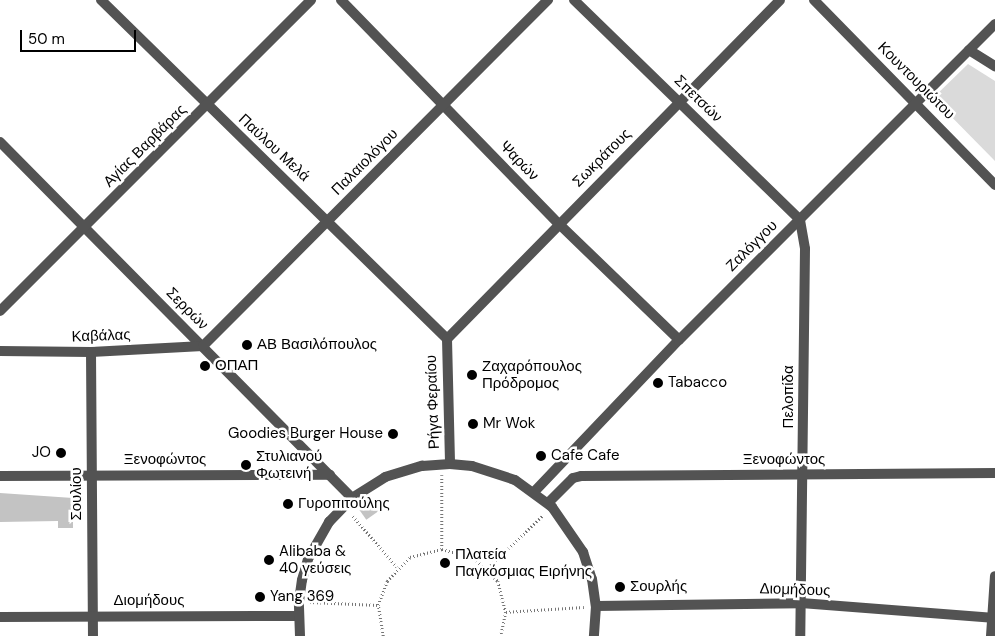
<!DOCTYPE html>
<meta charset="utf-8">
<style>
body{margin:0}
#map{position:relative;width:995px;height:636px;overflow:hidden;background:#fff;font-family:"DM Sans",sans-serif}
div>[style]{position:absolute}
.green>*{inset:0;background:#dadada}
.building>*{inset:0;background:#c3c3c3;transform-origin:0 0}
.path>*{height:2.5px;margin-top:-1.25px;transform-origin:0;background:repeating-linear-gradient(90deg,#757575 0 1px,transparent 0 3.5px)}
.pedestrian>*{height:10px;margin:-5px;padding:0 5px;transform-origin:5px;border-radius:5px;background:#535353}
.minor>*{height:10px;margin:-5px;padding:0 5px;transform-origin:5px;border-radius:5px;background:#535353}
.dots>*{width:14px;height:14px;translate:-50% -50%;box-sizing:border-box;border:2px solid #fff;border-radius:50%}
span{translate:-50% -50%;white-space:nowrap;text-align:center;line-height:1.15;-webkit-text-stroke:5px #fff;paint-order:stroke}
.street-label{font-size:15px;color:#000}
.poi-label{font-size:15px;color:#000}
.left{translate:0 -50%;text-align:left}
.right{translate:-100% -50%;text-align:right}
.scale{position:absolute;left:20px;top:30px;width:116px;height:22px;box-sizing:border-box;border:2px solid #000;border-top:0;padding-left:6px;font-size:15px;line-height:18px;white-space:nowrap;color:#000;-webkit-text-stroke:4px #fff;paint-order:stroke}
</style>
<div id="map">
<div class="green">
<i style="clip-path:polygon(968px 64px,995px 81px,995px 161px,933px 98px)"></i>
</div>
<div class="building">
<i style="clip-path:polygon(0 493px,73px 498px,73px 528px,58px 528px,58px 521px,0 522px)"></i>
<i style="left:375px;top:499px;width:12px;height:19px;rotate:55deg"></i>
</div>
<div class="path">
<i style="left:442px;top:475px;width:74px;rotate:90deg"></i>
<i style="left:353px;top:516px;width:67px;rotate:49.2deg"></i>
<i style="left:488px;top:568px;width:76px;rotate:-43.9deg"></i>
<i style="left:310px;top:602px;width:68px;rotate:2.5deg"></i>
<i style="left:506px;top:612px;width:78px;rotate:-3.7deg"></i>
<i style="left:383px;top:636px;width:31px;rotate:-99deg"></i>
<i style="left:378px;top:605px;width:26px;rotate:-69deg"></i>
<i style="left:387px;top:581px;width:33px;rotate:-46deg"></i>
<i style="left:410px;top:557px;width:33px;rotate:-14deg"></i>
<i style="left:442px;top:549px;width:33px;rotate:16deg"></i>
<i style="left:474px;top:558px;width:33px;rotate:44deg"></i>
<i style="left:498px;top:581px;width:32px;rotate:76deg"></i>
<i style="left:506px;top:612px;width:25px;rotate:102deg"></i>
</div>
<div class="pedestrian">
<i style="left:969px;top:50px;width:31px;rotate:32deg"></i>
</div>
<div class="minor">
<i style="left:101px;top:0;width:484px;rotate:44.4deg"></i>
<i style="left:341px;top:0;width:311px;rotate:45.8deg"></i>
<i style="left:558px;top:223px;width:168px;rotate:44deg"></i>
<i style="left:574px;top:0;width:315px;rotate:44.2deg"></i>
<i style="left:800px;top:220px;width:29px;rotate:80deg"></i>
<i style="left:805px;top:249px;width:387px;rotate:90.7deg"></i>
<i style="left:814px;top:0;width:259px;rotate:45.6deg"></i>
<i style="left:0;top:142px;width:501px;rotate:45.32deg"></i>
<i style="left:0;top:311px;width:440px;rotate:-45deg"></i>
<i style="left:447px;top:339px;width:475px;rotate:-45.5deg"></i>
<i style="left:447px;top:339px;width:125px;rotate:88.6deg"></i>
<i style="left:0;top:351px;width:91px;rotate:0.6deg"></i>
<i style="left:91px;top:352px;width:112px;rotate:-3.1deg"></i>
<i style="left:203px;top:346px;width:489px;rotate:-45.1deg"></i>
<i style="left:91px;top:352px;width:284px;rotate:89.6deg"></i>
<i style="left:0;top:476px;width:330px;rotate:-0.2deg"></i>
<i style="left:534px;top:492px;width:210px;rotate:-46.4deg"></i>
<i style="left:679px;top:340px;width:447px;rotate:-45deg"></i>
<i style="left:548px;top:503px;width:35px;rotate:-45deg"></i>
<i style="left:573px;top:478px;width:8px;rotate:-14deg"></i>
<i style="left:581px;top:476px;width:414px;rotate:-0.4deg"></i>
<i style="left:596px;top:606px;width:205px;rotate:-0.8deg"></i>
<i style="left:801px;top:603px;width:195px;rotate:4.4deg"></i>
<i style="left:0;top:617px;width:298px;rotate:-0.2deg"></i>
<i style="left:300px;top:636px;width:35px;rotate:-92deg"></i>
<i style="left:299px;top:601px;width:21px;rotate:-82deg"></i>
<i style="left:302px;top:580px;width:22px;rotate:-74deg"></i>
<i style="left:308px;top:559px;width:43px;rotate:-60.4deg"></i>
<i style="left:329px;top:522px;width:33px;rotate:-46deg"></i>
<i style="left:352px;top:498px;width:39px;rotate:-32deg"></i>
<i style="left:385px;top:477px;width:39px;rotate:-17deg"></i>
<i style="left:422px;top:466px;width:28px;rotate:-4deg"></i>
<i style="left:450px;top:464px;width:22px;rotate:5deg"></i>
<i style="left:472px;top:466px;width:45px;rotate:18deg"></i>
<i style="left:515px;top:480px;width:46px;rotate:36.1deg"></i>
<i style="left:552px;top:507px;width:55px;rotate:55.4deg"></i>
<i style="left:583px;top:552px;width:28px;rotate:72deg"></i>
<i style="left:592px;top:579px;width:27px;rotate:82deg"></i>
<i style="left:596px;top:606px;width:30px;rotate:94deg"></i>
<i style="left:991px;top:636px;width:60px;rotate:-86.2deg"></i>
</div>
<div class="dots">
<i style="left:247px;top:345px;background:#000"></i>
<i style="left:205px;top:366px;background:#000"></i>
<i style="left:472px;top:375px;background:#000"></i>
<i style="left:658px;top:383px;background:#000"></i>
<i style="left:473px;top:424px;background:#000"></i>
<i style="left:393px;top:434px;background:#000"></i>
<i style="left:61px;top:453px;background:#000"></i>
<i style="left:541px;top:456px;background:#000"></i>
<i style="left:246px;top:465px;background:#000"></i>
<i style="left:288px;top:504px;background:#000"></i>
<i style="left:269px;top:560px;background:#000"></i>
<i style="left:445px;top:563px;background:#000"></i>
<i style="left:620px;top:587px;background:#000"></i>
<i style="left:260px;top:597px;background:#000"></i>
</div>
<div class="street-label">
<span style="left:916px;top:81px;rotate:45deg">Κουντουριώτου</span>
<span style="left:698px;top:99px;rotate:44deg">Σπετσών</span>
<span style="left:145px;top:146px;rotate:-45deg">Αγίας Βαρβάρας</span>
<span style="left:274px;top:148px;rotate:43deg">Παύλου Μελά</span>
<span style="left:602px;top:158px;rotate:-45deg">Σωκράτους</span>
<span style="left:519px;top:161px;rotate:46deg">Ψαρών</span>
<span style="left:365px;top:162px;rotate:-45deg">Παλαιολόγου</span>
<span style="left:752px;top:246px;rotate:-45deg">Ζαλόγγου</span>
<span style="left:187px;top:309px;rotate:45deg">Σερρών</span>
<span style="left:101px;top:336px;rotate:-2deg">Καβάλας</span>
<span style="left:789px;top:397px;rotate:-90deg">Πελοπίδα</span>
<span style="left:433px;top:402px;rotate:-92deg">Ρήγα Φεραίου</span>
<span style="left:165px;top:460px">Ξενοφώντος</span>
<span style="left:784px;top:460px">Ξενοφώντος</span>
<span style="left:77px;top:494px;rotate:-90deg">Σουλίου</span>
<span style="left:795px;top:590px;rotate:2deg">Διομήδους</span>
<span style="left:149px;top:601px">Διομήδους</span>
</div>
<div class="poi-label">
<span class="left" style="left:257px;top:345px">ΑΒ Βασιλόπουλος</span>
<span class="left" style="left:215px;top:366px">ΟΠΑΠ</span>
<span class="left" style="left:482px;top:375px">Ζαχαρόπουλος<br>Πρόδρομος</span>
<span class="left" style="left:668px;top:383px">Tabacco</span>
<span class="left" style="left:483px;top:424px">Mr Wok</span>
<span class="right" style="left:383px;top:434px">Goodies Burger House</span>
<span class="right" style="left:51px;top:453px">JO</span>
<span class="left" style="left:256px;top:465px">Στυλιανού<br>Φωτεινή</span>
<span class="left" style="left:551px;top:456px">Cafe Cafe</span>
<span class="left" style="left:298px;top:504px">Γυροπιτούλης</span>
<span class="left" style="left:279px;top:560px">Alibaba &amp;<br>40 γεύσεις</span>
<span class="left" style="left:455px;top:563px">Πλατεία<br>Παγκόσμιας Ειρήνης</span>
<span class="left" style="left:630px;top:587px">Σουρλής</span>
<span class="left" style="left:270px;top:597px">Yang 369</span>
</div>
<div class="scale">50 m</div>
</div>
